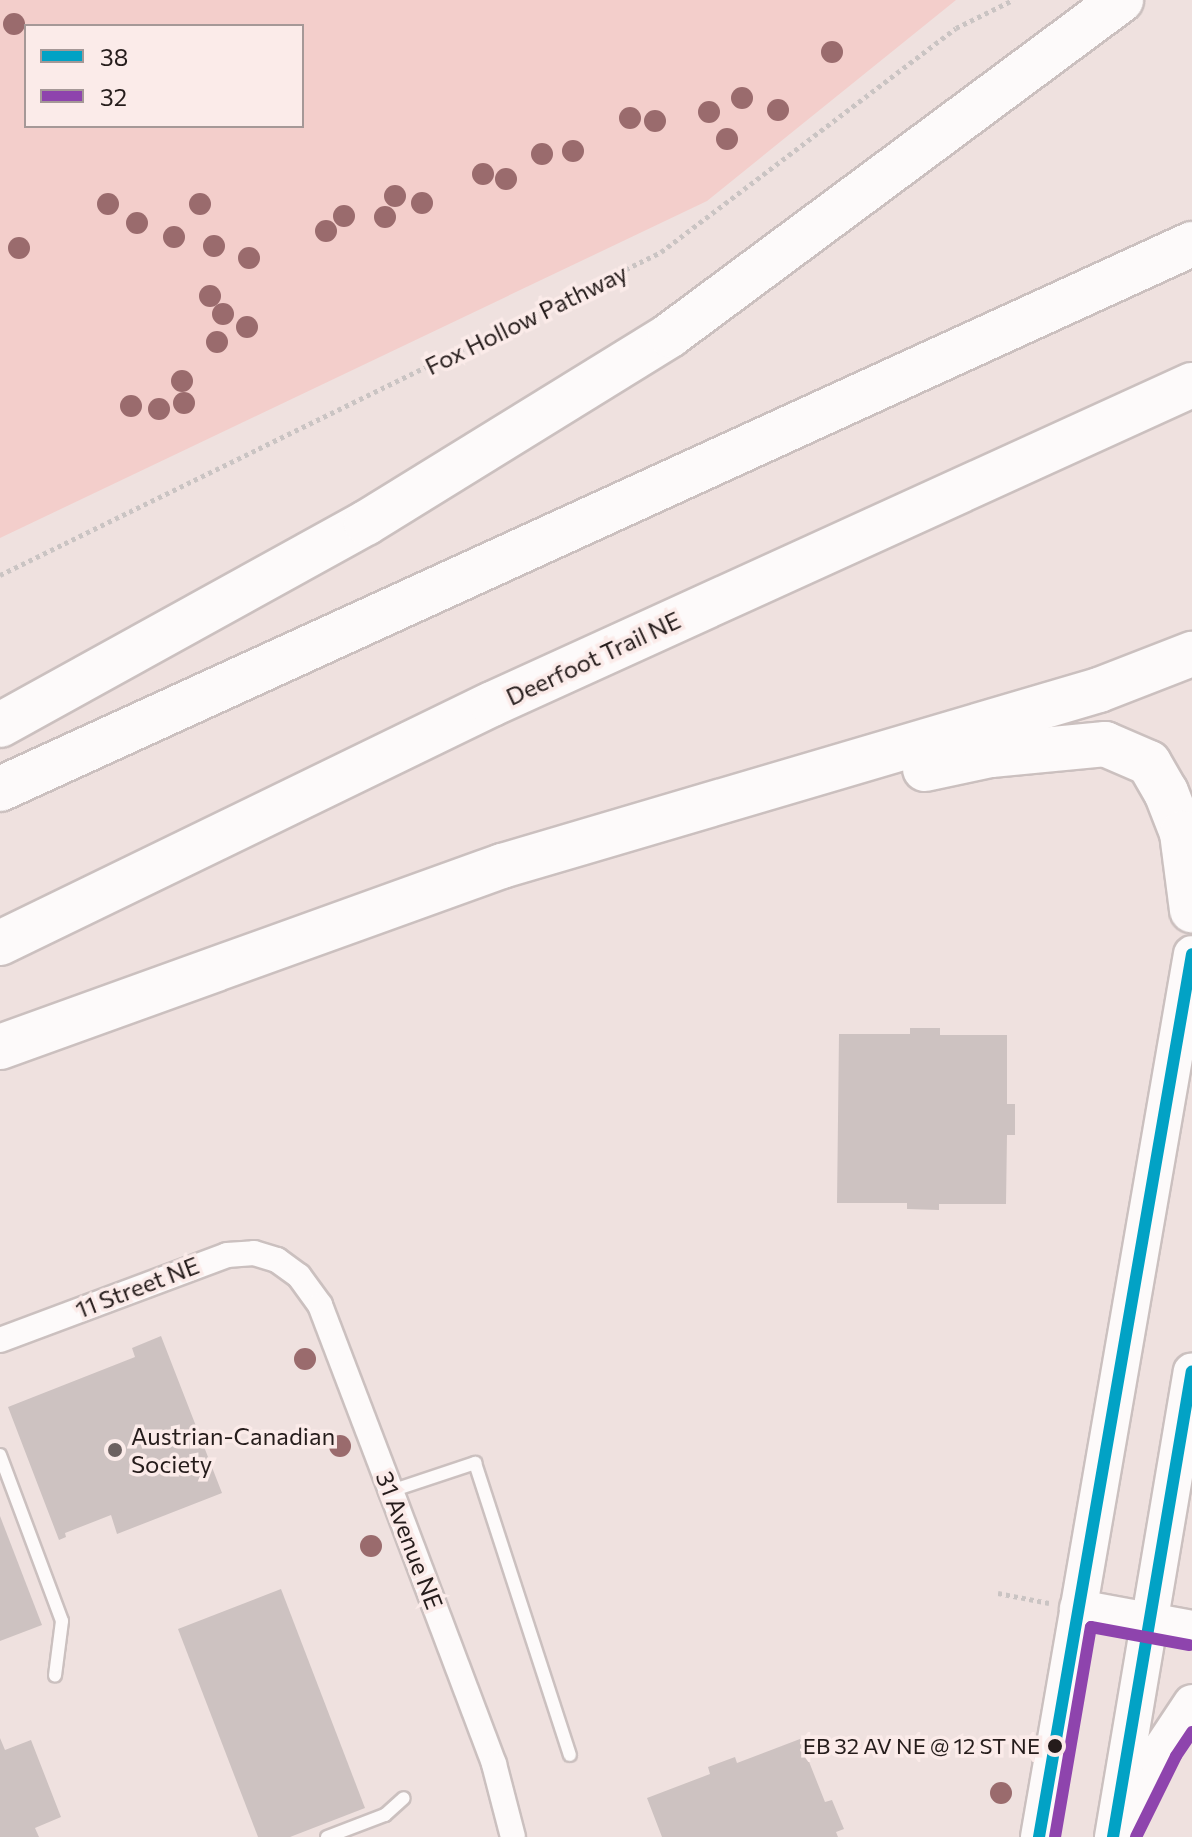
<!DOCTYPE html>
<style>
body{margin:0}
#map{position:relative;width:1192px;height:1837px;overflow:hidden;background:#efe1df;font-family:Commissioner,sans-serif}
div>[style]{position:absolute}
.green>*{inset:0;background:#f3cecb}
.building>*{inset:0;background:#cdc2c1}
.path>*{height:5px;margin-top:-2.5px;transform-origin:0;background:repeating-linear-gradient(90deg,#cac4c3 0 4px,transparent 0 8px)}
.roads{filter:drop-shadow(2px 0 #cbc0bf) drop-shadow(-2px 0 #cbc0bf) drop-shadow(0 2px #cbc0bf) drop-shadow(0 -2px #cbc0bf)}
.lane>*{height:12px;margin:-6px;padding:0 6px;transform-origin:6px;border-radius:6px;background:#fdfafa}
.street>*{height:24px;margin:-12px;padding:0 12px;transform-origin:12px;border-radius:12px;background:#fdfafa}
.secondary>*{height:36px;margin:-18px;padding:0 18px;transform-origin:18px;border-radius:18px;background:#fdfafa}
.highway>*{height:44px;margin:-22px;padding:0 22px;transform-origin:22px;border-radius:22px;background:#fdfafa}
.bus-1>*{height:12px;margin:-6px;padding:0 6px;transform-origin:6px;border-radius:6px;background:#02a2c5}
.bus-2>*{height:12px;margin:-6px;padding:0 6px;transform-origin:6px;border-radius:6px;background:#8e44ad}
.trees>*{width:22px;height:22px;margin:-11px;border-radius:50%;background:#9a6b6d}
.dots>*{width:22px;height:22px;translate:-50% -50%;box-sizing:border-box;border:4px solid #fbebe9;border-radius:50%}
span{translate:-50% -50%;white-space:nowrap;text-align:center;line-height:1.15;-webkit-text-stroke:7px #fbebe9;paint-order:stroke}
.bus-label{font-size:22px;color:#251c1b}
.right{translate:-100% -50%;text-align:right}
.street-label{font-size:24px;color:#251c1b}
.poi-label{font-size:24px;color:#251c1b}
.left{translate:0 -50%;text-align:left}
.legend{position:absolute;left:24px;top:24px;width:280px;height:104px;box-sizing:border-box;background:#fbebe9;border:2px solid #a59897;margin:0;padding:10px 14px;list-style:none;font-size:24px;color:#251c1b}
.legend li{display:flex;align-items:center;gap:16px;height:40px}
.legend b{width:40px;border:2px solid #a59897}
</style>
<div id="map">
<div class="green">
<i style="clip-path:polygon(evenodd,0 0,956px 0,707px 201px,0 538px,0 0,26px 26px,302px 26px,302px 126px,26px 126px,26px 26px)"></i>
</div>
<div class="building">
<i style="clip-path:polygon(910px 1028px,940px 1028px,940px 1035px,1007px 1035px,1007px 1104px,1015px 1104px,1015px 1135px,1007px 1135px,1006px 1204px,939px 1204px,939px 1210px,907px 1209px,907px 1203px,837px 1203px,839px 1034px,910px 1034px)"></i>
<i style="clip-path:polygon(161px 1336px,222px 1493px,117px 1534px,111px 1515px,65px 1533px,66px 1537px,59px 1540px,8px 1407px,135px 1357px,132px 1348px)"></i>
<i style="clip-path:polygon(0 1516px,42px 1625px,0 1641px)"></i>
<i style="clip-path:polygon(281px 1589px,365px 1808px,290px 1837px,258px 1837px,178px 1629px)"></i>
<i style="clip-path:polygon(0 1738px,5px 1750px,31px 1740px,61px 1817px,35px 1828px,39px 1837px,0 1837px)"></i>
<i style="clip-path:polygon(800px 1739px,825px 1802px,832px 1800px,844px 1829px,836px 1832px,838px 1837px,662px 1837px,647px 1798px,710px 1774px,708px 1767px,735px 1757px,737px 1763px)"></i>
</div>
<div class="path">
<i style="left:0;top:575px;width:736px;rotate:-26.04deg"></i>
<i style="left:661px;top:252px;width:370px;rotate:-37.2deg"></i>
<i style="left:956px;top:28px;width:64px;rotate:-26.2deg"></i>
<i style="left:998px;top:1593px;width:52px;rotate:11.1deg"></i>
</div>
<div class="roads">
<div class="lane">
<i style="left:0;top:1455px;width:177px;rotate:69.5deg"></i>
<i style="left:62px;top:1621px;width:55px;rotate:97.3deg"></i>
<i style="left:391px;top:1491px;width:89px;rotate:-18.4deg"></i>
<i style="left:475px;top:1463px;width:307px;rotate:72deg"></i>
<i style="left:327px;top:1837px;width:62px;rotate:-20.8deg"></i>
<i style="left:385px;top:1815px;width:25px;rotate:-42deg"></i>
</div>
<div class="street">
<i style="left:0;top:1340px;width:242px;rotate:-20.5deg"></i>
<i style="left:227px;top:1255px;width:27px;rotate:-4deg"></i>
<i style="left:254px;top:1253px;width:24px;rotate:17deg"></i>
<i style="left:277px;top:1260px;width:27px;rotate:36deg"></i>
<i style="left:299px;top:1276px;width:36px;rotate:54deg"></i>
<i style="left:320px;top:1305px;width:199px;rotate:69.1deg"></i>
<i style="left:391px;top:1491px;width:292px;rotate:69.3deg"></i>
<i style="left:494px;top:1764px;width:75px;rotate:75.4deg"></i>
</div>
<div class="secondary">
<i style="left:1078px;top:1608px;width:116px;rotate:10.4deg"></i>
<i style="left:1129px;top:1814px;width:74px;rotate:-63.4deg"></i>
<i style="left:1162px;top:1748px;width:54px;rotate:-56.3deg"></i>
<i style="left:1039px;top:1837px;width:896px;rotate:-80.17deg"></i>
<i style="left:1113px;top:1837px;width:472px;rotate:-80.4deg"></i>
</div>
<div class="highway">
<i style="left:0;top:725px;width:418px;rotate:-28.9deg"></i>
<i style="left:366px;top:523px;width:357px;rotate:-31.7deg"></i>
<i style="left:670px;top:335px;width:562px;rotate:-36.6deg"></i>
<i style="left:925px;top:769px;width:67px;rotate:-12deg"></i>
<i style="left:991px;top:755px;width:115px;rotate:-5.5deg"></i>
<i style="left:1105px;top:744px;width:48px;rotate:23.4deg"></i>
<i style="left:1149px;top:763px;width:34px;rotate:60deg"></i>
<i style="left:1166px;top:792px;width:44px;rotate:68.7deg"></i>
<i style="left:1182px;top:833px;width:78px;rotate:82.6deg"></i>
<i style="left:0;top:789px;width:1311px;rotate:-24.57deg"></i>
<i style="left:0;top:943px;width:547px;rotate:-25.91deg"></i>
<i style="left:492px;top:704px;width:769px;rotate:-24.5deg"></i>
<i style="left:0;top:1047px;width:534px;rotate:-19.83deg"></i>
<i style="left:502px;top:866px;width:622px;rotate:-16.43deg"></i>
<i style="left:1099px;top:690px;width:100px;rotate:-21.2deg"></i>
</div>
</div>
<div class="bus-1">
<i style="left:1039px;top:1837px;width:896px;rotate:-80.17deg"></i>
<i style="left:1113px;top:1837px;width:472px;rotate:-80.4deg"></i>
</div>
<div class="bus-2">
<i style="left:1055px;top:1837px;width:213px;rotate:-80.3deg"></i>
<i style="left:1091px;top:1627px;width:100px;rotate:10.4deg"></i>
<i style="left:1136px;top:1837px;width:90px;rotate:-63.7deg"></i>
<i style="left:1176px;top:1756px;width:29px;rotate:-56deg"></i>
</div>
<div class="trees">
<i style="left:14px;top:24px"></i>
<i style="left:832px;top:52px"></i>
<i style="left:742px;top:98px"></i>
<i style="left:778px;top:110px"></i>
<i style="left:709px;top:112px"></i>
<i style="left:630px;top:118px"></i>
<i style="left:655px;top:121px"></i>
<i style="left:727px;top:139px"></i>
<i style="left:573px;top:151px"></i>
<i style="left:542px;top:154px"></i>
<i style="left:483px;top:174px"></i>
<i style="left:506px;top:179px"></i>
<i style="left:395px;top:196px"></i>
<i style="left:422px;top:203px"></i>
<i style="left:108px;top:204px"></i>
<i style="left:200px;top:204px"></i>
<i style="left:344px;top:216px"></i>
<i style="left:385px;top:217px"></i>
<i style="left:137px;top:223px"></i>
<i style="left:326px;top:231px"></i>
<i style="left:174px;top:237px"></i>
<i style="left:214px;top:246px"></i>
<i style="left:19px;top:248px"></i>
<i style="left:249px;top:258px"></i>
<i style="left:210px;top:296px"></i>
<i style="left:223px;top:314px"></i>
<i style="left:247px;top:327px"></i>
<i style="left:217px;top:342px"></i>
<i style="left:182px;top:381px"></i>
<i style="left:184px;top:403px"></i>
<i style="left:131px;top:406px"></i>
<i style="left:159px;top:409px"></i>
<i style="left:305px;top:1359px"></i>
<i style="left:340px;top:1446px"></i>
<i style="left:371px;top:1546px"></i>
<i style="left:1001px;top:1793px"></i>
</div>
<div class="dots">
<i style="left:115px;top:1450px;background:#6c6160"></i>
<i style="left:1055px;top:1746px;background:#251c1b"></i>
</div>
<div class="bus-label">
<span class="right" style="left:1040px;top:1746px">EB 32 AV NE @ 12 ST NE</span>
</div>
<div class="street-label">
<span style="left:526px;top:319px;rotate:-26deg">Fox Hollow Pathway</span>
<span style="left:593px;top:658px;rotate:-25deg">Deerfoot Trail NE</span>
<span style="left:137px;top:1287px;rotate:-21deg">11 Street NE</span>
<span style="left:410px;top:1540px;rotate:69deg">31 Avenue NE</span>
</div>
<div class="poi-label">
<span class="left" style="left:131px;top:1450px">Austrian-Canadian<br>Society</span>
</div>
<ul class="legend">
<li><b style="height:10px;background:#02a2c5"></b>38</li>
<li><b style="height:10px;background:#8e44ad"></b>32</li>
</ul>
</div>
